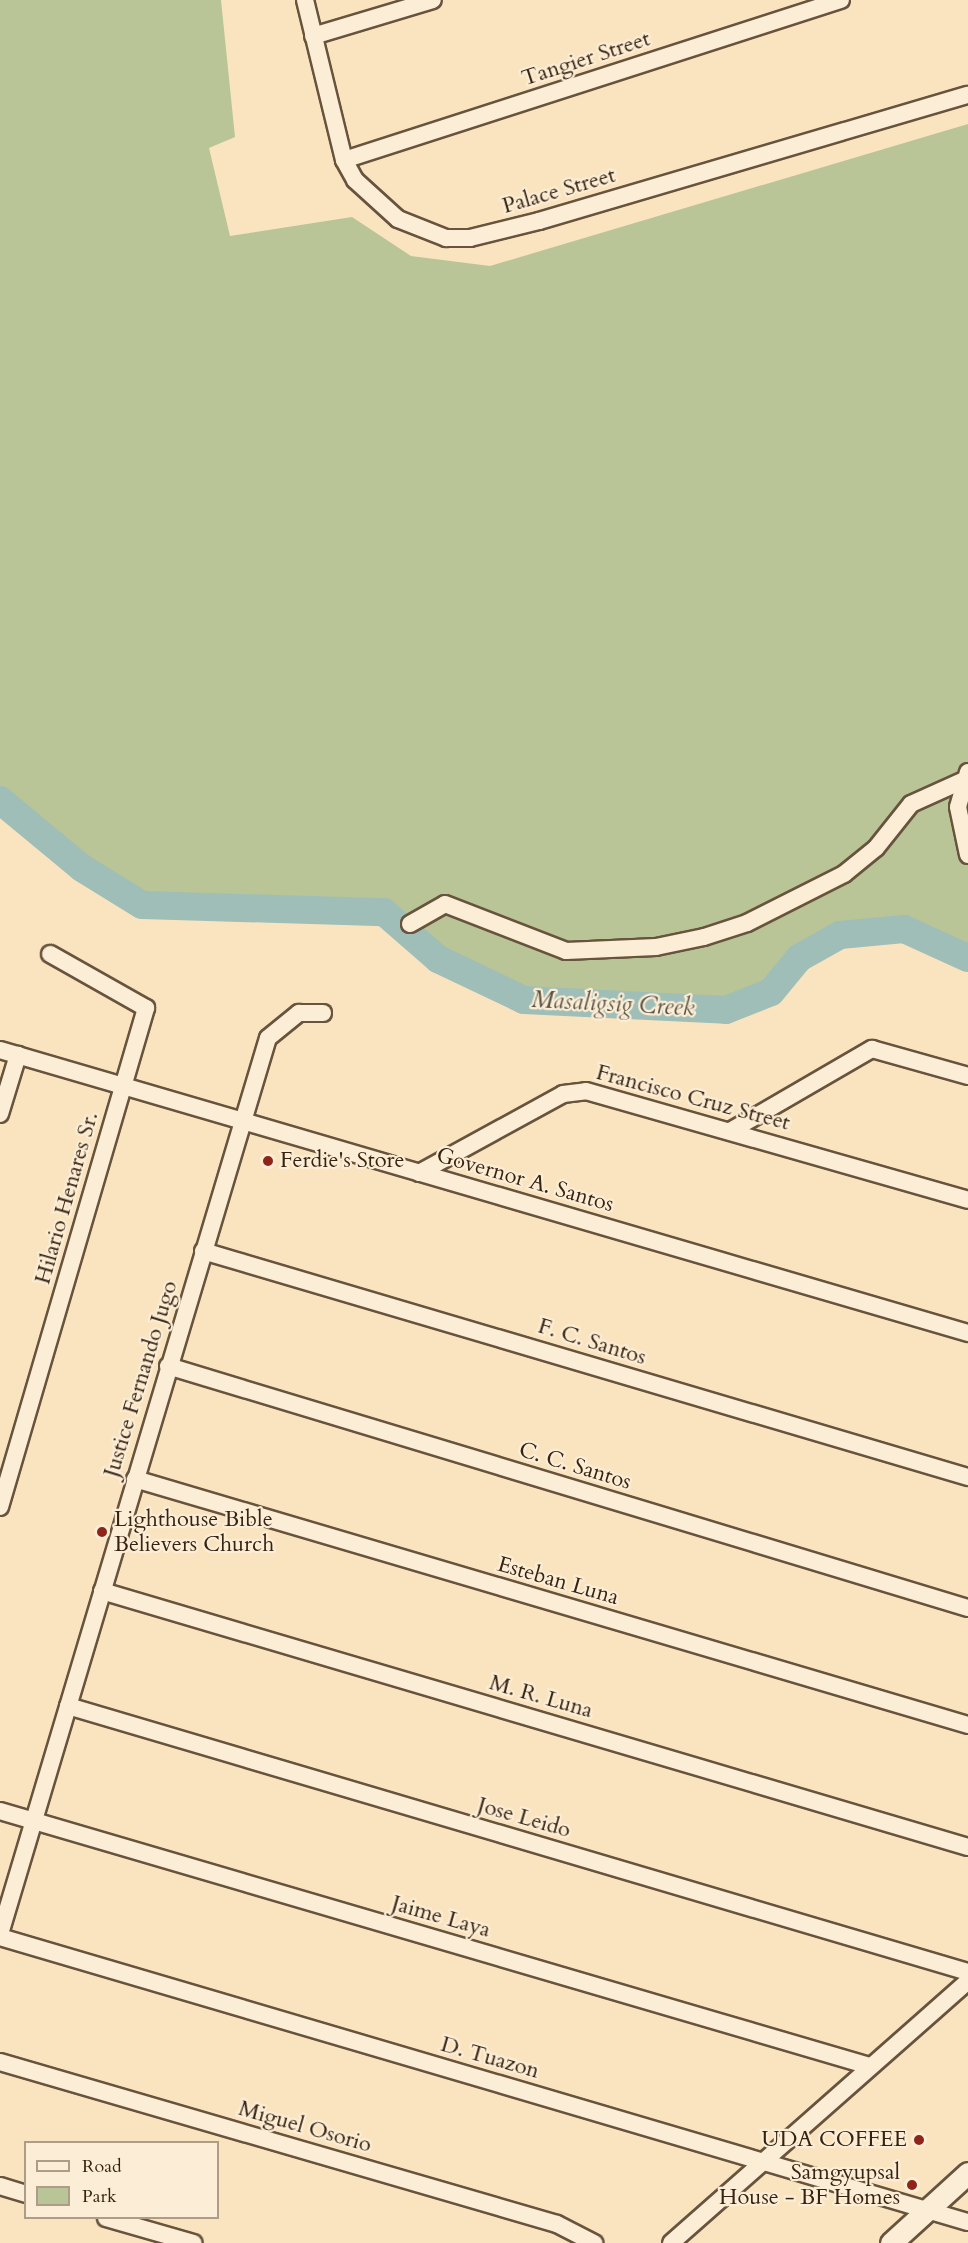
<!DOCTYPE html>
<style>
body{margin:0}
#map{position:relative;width:968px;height:2243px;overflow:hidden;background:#fae4c0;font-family:Cardo,serif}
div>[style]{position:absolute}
.green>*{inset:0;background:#b9c596}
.river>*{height:28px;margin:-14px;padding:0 14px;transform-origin:14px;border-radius:14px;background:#9fbeb7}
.roads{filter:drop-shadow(2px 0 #68533d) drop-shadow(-2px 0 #68533d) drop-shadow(0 2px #68533d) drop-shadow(0 -2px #68533d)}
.minor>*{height:16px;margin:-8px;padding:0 8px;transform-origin:8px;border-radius:8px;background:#fcedd6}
.tertiary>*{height:21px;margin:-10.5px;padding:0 10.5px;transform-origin:10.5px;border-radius:10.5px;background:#fcedd6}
.dots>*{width:16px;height:16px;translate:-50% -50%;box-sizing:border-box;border:3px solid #fcedd6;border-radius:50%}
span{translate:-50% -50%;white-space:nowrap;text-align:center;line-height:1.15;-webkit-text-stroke:4.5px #fcedd6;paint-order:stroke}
.street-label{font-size:22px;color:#372311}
.poi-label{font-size:22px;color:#372311}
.left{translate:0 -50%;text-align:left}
.right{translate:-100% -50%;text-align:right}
.water-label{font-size:24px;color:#565243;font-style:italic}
.legend{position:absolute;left:24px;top:2141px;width:195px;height:78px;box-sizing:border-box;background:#fcedd6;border:2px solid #ad9c87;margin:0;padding:8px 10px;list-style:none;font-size:18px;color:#372311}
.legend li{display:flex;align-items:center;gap:12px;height:30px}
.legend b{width:30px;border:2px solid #ad9c87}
</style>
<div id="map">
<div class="green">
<i style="clip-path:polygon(0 0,221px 0,235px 137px,209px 148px,230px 236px,352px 217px,411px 256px,490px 266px,968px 124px,968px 958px,904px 929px,840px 935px,799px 958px,771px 992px,726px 1010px,524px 1000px,438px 959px,384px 912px,142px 905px,82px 868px,0 800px)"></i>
</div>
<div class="river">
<i style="left:0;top:800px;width:107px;rotate:39.7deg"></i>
<i style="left:82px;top:868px;width:70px;rotate:31.7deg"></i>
<i style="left:142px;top:905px;width:242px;rotate:1.7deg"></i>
<i style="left:384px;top:912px;width:72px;rotate:41deg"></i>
<i style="left:438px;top:959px;width:95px;rotate:25.5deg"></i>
<i style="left:524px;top:1000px;width:202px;rotate:2.8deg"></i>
<i style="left:726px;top:1010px;width:48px;rotate:-21.8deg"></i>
<i style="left:771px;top:992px;width:44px;rotate:-50.5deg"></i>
<i style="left:799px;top:958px;width:47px;rotate:-29.3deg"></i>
<i style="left:840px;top:935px;width:64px;rotate:-5.4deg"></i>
<i style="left:904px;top:929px;width:70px;rotate:24.4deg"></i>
</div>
<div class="roads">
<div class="minor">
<i style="left:305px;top:0;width:165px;rotate:76.3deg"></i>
<i style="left:344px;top:160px;width:23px;rotate:61deg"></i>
<i style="left:355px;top:180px;width:58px;rotate:42.2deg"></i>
<i style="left:398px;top:219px;width:52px;rotate:21.6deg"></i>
<i style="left:446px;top:238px;width:24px"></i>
<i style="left:470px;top:238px;width:71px;rotate:-13.8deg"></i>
<i style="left:539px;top:221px;width:447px;rotate:-16.4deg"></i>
<i style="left:313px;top:36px;width:125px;rotate:-16.7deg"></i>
<i style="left:344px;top:160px;width:522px;rotate:-17.85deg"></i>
<i style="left:968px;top:772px;width:36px;rotate:106deg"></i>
<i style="left:958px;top:807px;width:49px;rotate:78.2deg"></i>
<i style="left:410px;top:924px;width:40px;rotate:-29.7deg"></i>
<i style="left:445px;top:904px;width:130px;rotate:21.2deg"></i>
<i style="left:566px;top:951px;width:90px;rotate:-2.5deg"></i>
<i style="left:656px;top:947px;width:49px;rotate:-11.8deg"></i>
<i style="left:704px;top:937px;width:45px;rotate:-18deg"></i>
<i style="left:747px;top:923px;width:109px;rotate:-26.8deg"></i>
<i style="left:844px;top:874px;width:41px;rotate:-39.1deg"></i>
<i style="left:876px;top:848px;width:56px;rotate:-51.5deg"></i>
<i style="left:911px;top:804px;width:56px;rotate:-24.3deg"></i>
<i style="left:0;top:1050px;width:1009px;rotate:16.3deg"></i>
<i style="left:0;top:1114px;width:62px;rotate:-73deg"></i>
<i style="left:732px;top:1130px;width:162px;rotate:-30.1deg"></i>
<i style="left:872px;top:1049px;width:100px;rotate:15.7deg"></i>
<i style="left:419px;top:1173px;width:164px;rotate:-28.7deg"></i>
<i style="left:563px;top:1094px;width:23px;rotate:-7deg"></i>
<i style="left:586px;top:1091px;width:397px;rotate:15.9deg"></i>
<i style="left:203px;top:1251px;width:798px;rotate:16.46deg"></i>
<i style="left:168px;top:1366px;width:836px;rotate:16.83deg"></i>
<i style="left:135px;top:1479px;width:869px;rotate:16.45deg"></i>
<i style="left:0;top:1507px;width:520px;rotate:-73.69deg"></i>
<i style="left:146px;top:1008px;width:110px;rotate:-150.6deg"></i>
<i style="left:102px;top:1591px;width:903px;rotate:16.47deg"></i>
<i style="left:68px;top:1706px;width:938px;rotate:16.47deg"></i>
<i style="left:0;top:1811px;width:906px;rotate:16.35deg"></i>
<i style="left:0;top:1934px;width:935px;rotate:-73.35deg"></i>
<i style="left:268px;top:1038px;width:40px;rotate:-39deg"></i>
<i style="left:299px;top:1013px;width:24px"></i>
<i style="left:0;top:1937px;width:1009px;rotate:16.41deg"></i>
<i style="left:0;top:2062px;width:580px;rotate:16.22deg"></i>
<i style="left:557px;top:2224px;width:42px;rotate:27.2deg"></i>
<i style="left:0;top:2186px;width:27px;rotate:17deg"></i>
<i style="left:106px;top:2218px;width:91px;rotate:16deg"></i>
<i style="left:671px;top:2243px;width:396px;rotate:-41.4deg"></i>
</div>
<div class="tertiary">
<i style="left:891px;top:2243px;width:104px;rotate:-42.3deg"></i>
</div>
</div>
<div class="dots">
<i style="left:268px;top:1161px;background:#8f2418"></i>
<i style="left:102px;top:1532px;background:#8f2418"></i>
<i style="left:919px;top:2140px;background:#8f2418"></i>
<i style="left:912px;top:2185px;background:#8f2418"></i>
</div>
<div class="street-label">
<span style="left:586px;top:59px;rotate:-18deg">Tangier Street</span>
<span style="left:559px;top:191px;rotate:-16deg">Palace Street</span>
<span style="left:693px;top:1098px;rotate:15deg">Francisco Cruz Street</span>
<span style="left:525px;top:1180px;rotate:16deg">Governor A. Santos</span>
<span style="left:67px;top:1198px;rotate:-74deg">Hilario Henares Sr.</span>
<span style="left:592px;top:1342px;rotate:17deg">F. C. Santos</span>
<span style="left:141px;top:1379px;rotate:-73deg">Justice Fernando Jugo</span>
<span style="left:575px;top:1466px;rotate:17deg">C. C. Santos</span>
<span style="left:558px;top:1581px;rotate:16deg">Esteban Luna</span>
<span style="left:541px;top:1697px;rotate:16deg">M. R. Luna</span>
<span style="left:524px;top:1818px;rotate:16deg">Jose Leido</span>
<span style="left:441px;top:1917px;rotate:16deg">Jaime Laya</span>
<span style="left:490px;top:2058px;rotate:16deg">D. Tuazon</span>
<span style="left:305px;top:2127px;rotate:16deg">Miguel Osorio</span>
</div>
<div class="poi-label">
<span class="left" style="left:280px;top:1161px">Ferdie's Store</span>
<span class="left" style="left:114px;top:1532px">Lighthouse Bible<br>Believers Church</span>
<span class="right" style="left:907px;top:2140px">UDA COFFEE</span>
<span class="right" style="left:900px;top:2185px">Samgyupsal<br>House - BF Homes</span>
</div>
<div class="water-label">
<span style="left:613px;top:1004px;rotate:3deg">Masaligsig Creek</span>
</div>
<ul class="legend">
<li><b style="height:8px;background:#fcedd6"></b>Road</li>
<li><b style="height:16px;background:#b9c596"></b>Park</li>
</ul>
</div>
